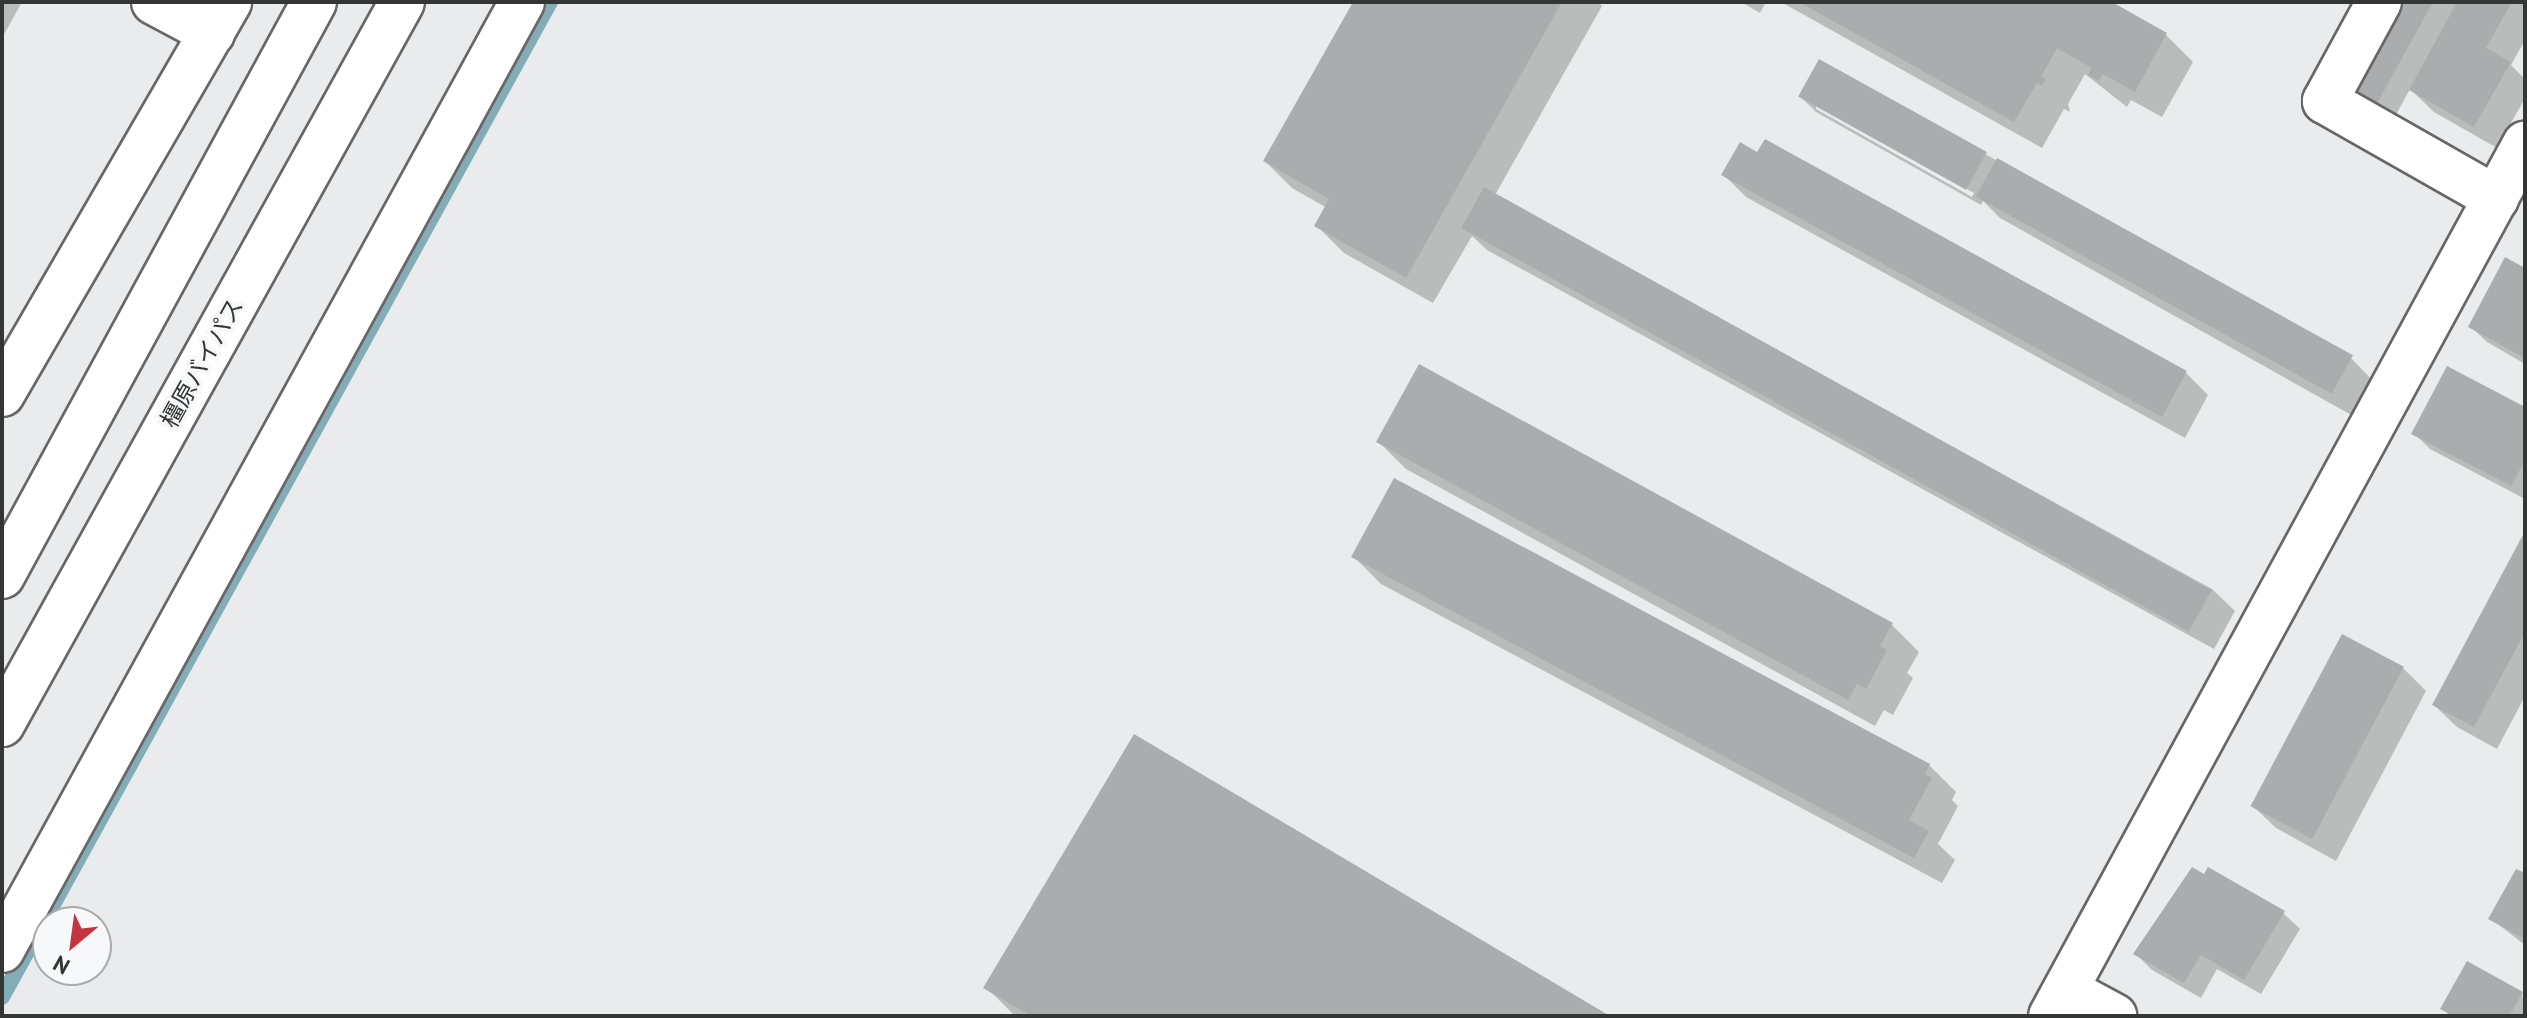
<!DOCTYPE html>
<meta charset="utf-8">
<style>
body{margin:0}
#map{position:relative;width:2527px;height:1018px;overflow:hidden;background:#e9ebec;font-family:"PT Sans","Noto Sans JP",sans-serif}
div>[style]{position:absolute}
.shadow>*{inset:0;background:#0003}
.stream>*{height:16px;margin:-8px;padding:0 8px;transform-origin:8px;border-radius:8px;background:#84acb6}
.building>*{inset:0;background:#abacae;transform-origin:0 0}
.roads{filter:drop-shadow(2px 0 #666769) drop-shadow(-2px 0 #666769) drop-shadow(0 2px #666769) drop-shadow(0 -2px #666769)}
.minor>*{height:44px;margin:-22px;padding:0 22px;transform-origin:22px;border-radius:22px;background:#fff}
.highway>*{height:44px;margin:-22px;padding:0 22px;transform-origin:22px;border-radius:22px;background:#fff}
span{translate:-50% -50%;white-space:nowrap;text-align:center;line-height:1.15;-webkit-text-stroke:8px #f7f8fa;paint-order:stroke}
.street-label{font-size:24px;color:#343535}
.frame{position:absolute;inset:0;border:4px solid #343535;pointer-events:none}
.north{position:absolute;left:32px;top:906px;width:80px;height:80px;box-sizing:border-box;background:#f7f8fa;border:2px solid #a9aaab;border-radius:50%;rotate:209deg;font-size:22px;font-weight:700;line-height:32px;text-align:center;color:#343535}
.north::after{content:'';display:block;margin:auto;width:28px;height:36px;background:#c53540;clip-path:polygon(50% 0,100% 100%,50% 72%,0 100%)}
</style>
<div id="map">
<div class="shadow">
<i style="clip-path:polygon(2px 2px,22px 2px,2px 38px)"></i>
<i style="clip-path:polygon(1355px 2px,1598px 2px,1602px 6px,1495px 195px,2212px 589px,2235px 611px,2214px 649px,1487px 250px,1472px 236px,1433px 303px,1344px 253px,1317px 226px,1327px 208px,1292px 188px,1265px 161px)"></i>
<i style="clip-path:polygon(1741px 2px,1766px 2px,1760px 13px)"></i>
<i style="clip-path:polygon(2108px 2px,2166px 35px,2193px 62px,2162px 117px,2131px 100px,2127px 107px,2085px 74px,2068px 104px,2070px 112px,2064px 109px,2042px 148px,1781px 2px)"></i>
<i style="clip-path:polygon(2393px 2px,2525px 2px,2525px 40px,2511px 65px,2525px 79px,2525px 98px,2497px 148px,2434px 112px,2410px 89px,2392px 122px,2361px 106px)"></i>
<i style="clip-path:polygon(evenodd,1800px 96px,1985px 154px,2351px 358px,2373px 381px,2353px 416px,2000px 218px,1983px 201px,1981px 205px,1816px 112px,1800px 96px,1816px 105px,1974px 193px,1972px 197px,1816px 109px,1816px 105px)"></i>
<i style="clip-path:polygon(1724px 175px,2186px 373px,2208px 395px,2185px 438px,1746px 197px)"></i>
<i style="clip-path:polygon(2525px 270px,2525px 364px,2487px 342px,2470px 326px)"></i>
<i style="clip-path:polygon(2525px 409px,2525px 499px,2430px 449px,2414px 433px)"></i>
<i style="clip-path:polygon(1379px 442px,1892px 625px,1919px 652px,1907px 673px,1913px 678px,1893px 715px,1884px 710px,1875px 726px,1406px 469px)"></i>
<i style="clip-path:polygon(2525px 535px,2525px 696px,2497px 749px,2457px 727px,2434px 705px)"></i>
<i style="clip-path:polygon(1354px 557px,1929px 765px,1956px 792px,1952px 800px,1958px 806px,1938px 844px,1955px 860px,1942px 883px,1381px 584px)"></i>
<i style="clip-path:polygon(2403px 668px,2426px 691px,2336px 861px,2276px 828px,2253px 806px)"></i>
<i style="clip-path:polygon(2525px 876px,2525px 945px,2491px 919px)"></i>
<i style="clip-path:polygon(2283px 913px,2300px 929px,2261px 994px,2217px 969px,2201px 998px,2152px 970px,2136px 954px)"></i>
<i style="clip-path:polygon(986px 987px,1606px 1016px,1015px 1016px)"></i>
<i style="clip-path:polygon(2522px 993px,2525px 1016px,2450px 1016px,2443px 1008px)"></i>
</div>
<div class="stream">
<i style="left:2px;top:997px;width:1136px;rotate:-61.16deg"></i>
</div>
<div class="building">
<i style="clip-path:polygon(1353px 2px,1562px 2px,1406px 278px,1314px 226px,1329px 199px,1263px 161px)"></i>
<i style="clip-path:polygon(1799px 2px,2112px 2px,2167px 33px,2135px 92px,2103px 74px,2099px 81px,2088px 75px,2092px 68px,2057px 48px,2041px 77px,2046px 79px,2042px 86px,2037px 83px,2014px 122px)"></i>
<i style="clip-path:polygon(2390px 2px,2433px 2px,2375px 107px,2342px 90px)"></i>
<i style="clip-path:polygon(2457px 2px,2512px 2px,2486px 48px,2511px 62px,2474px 127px,2409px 90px)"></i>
<i style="left:1819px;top:59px;width:192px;height:43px;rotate:29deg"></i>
<i style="clip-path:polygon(1765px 139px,2187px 371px,2162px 417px,1721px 175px,1740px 142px,1757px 152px)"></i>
<i style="left:1997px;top:158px;width:407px;height:44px;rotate:29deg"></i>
<i style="left:1484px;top:187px;width:832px;height:47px;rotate:29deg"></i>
<i style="clip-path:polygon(2505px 257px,2525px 268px,2525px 358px,2468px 327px)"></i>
<i style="clip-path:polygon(1419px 364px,1893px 623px,1880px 646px,1887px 650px,1866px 689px,1857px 684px,1848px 700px,1376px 442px)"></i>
<i style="clip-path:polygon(2447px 366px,2525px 407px,2525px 460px,2511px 486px,2411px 434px)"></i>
<i style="clip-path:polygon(1394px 478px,1930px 764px,1925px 774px,1932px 778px,1909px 820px,1929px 831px,1914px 858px,1351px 557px)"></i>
<i style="clip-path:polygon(2525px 531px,2525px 632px,2474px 727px,2432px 705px)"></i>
<i style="left:2342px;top:634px;width:70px;height:195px;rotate:28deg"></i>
<i style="clip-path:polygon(1134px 734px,1610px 1016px,1031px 1016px,983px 988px)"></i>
<i style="clip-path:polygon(2192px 867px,2204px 874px,2208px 867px,2285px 911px,2244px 980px,2201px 955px,2184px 983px,2133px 954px)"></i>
<i style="clip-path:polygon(2516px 869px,2525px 873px,2525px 939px,2488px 919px)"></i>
<i style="clip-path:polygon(2467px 961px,2523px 992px,2509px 1016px,2453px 1016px,2440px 1009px)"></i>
</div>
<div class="roads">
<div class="minor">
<i style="left:154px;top:2px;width:66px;rotate:28.1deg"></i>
<i style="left:2379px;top:2px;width:113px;rotate:118.6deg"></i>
<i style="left:2325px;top:101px;width:197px;rotate:29.6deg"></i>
<i style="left:2px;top:394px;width:453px;rotate:-59.9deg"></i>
<i style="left:2px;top:950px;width:1081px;rotate:-61.25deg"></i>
<i style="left:2066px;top:990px;width:55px;rotate:28.4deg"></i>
<i style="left:2051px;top:1016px;width:993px;rotate:-61.47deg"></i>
</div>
<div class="highway">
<i style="left:2px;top:576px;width:653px;rotate:-61.47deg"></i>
<i style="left:2px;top:724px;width:825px;rotate:-61.01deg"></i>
</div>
</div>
<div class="street-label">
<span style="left:202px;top:363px;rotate:-61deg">橿原バイパス</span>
</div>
<div class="frame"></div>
<div class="north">N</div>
</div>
